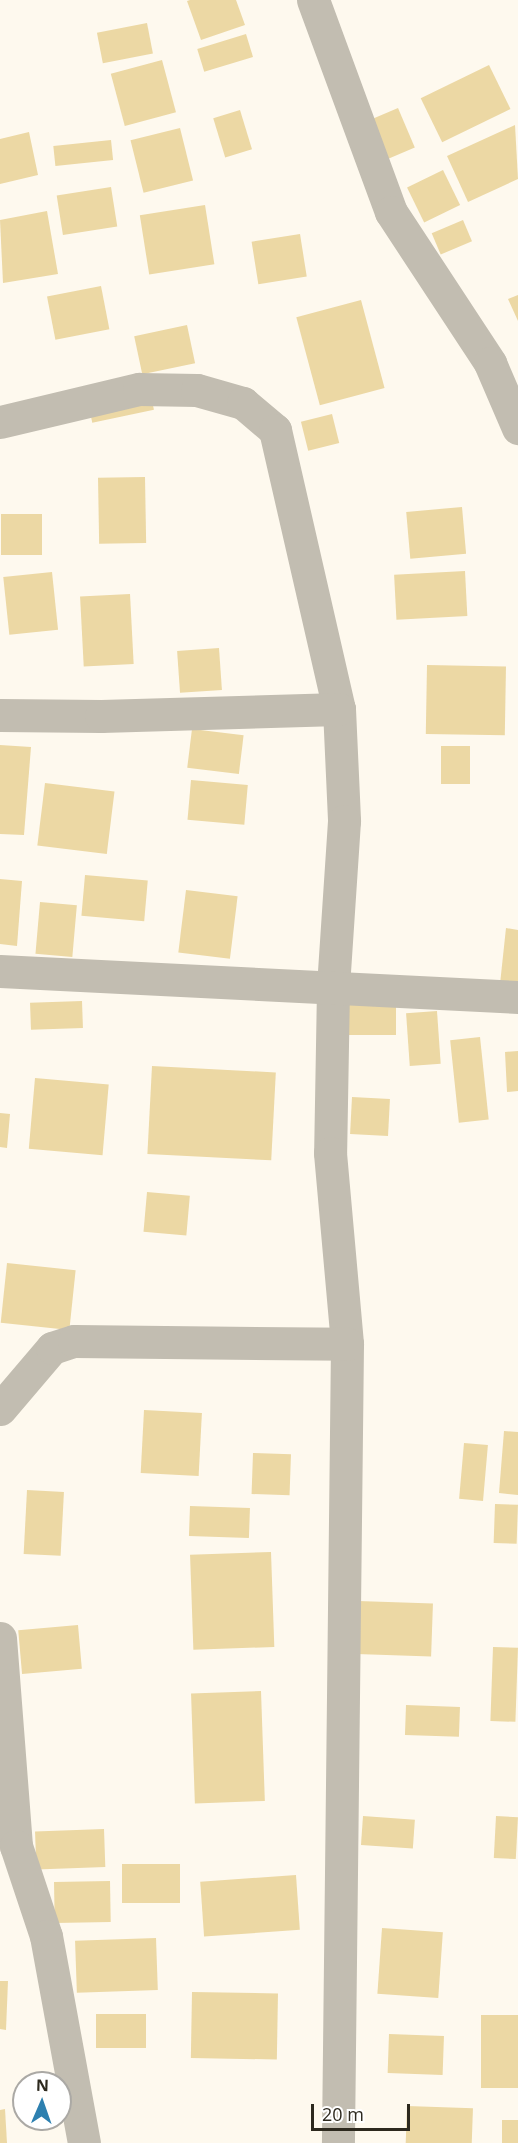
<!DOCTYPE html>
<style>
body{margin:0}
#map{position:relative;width:518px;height:2143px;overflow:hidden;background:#fef9ee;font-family:"Open Sans",sans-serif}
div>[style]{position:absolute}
.building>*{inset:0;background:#ecd8a4;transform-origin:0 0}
.minor>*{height:33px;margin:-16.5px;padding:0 16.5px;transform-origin:16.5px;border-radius:16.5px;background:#c2bdb1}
span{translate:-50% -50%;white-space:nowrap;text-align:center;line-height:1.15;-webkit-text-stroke:5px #fff;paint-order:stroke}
.north{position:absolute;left:12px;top:2071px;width:60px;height:60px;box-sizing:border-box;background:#fff;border:2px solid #aba9a5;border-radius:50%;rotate:2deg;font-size:16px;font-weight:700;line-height:24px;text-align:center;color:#2d291e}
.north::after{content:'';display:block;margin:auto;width:21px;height:27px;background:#2d80b0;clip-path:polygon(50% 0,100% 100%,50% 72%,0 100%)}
.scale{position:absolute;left:311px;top:2104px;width:99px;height:27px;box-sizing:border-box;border:3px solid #2d291e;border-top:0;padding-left:8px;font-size:18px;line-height:21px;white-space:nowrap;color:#2d291e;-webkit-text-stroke:4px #fff;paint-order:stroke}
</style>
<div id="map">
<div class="building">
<i style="clip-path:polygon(190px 0,236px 0,245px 25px,201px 40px,187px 1px)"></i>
<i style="left:147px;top:23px;width:31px;height:51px;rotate:79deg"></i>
<i style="left:246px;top:34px;width:24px;height:51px;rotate:73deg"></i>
<i style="left:162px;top:60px;width:54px;height:53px;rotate:75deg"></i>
<i style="left:489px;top:65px;width:49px;height:76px;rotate:64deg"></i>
<i style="left:398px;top:108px;width:43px;height:30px;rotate:67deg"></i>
<i style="left:240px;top:110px;width:41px;height:28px;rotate:73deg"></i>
<i style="clip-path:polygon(515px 125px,518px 179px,468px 202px,447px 156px)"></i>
<i style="left:180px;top:128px;width:54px;height:51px;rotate:76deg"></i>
<i style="clip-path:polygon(29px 132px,38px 175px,0 184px,0 139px)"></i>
<i style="left:111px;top:140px;width:20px;height:58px;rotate:84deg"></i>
<i style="left:443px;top:170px;width:39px;height:40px;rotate:64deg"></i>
<i style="left:111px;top:187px;width:40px;height:55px;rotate:81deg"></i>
<i style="left:205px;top:205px;width:60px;height:66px;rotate:81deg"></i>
<i style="clip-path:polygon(47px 211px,58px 274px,3px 283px,0 220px)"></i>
<i style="left:463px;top:220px;width:23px;height:34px;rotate:67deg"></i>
<i style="left:300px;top:234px;width:43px;height:49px;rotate:81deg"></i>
<i style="left:101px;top:286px;width:44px;height:55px;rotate:79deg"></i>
<i style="clip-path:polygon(518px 295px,518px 321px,508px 299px)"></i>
<i style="left:361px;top:300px;width:91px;height:67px;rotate:75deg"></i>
<i style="left:187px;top:325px;width:39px;height:54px;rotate:78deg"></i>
<i style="left:151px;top:396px;width:14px;height:63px;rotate:78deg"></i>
<i style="left:332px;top:414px;width:30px;height:32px;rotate:76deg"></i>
<i style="left:145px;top:477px;width:66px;height:47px;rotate:89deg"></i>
<i style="left:462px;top:507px;width:47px;height:56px;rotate:85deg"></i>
<i style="left:1px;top:514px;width:41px;height:41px"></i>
<i style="left:465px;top:571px;width:45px;height:71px;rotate:87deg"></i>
<i style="left:52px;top:572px;width:58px;height:49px;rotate:84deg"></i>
<i style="left:130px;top:594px;width:70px;height:50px;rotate:87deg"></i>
<i style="left:219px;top:648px;width:42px;height:42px;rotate:86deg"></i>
<i style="left:427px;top:665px;width:79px;height:69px;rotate:1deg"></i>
<i style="left:192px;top:729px;width:52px;height:39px;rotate:7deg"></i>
<i style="clip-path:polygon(0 745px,31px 747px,24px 835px,0 834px)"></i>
<i style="left:441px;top:746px;width:29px;height:38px"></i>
<i style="left:191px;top:780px;width:57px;height:40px;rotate:5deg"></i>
<i style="left:45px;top:783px;width:70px;height:63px;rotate:7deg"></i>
<i style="left:85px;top:875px;width:63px;height:41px;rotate:5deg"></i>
<i style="clip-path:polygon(0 879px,22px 881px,17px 946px,0 944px)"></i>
<i style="left:186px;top:890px;width:52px;height:63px;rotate:7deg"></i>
<i style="left:40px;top:902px;width:37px;height:52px;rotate:5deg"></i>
<i style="clip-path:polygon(506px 928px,518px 930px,518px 987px,500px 984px)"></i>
<i style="left:82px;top:1001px;width:27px;height:52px;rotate:88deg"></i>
<i style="left:342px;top:1005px;width:54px;height:30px"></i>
<i style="left:437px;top:1011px;width:53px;height:31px;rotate:86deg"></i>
<i style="left:480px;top:1037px;width:83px;height:30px;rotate:84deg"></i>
<i style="clip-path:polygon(518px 1051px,518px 1091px,507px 1092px,505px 1052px)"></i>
<i style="left:152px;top:1066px;width:124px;height:88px;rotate:3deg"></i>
<i style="left:35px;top:1078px;width:74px;height:71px;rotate:5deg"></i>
<i style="left:352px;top:1097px;width:38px;height:37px;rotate:3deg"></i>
<i style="clip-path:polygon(0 1113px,10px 1114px,7px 1148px,0 1147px)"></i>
<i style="left:147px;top:1192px;width:43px;height:40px;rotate:5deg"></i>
<i style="left:7px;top:1263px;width:69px;height:60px;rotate:6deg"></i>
<i style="left:144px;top:1410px;width:58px;height:63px;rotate:3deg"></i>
<i style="clip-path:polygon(504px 1431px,518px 1432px,518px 1495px,499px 1493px)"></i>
<i style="left:464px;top:1443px;width:24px;height:56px;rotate:5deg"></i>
<i style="left:253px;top:1453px;width:38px;height:41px;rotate:2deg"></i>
<i style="left:27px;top:1490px;width:37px;height:64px;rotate:3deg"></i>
<i style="left:495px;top:1504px;width:23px;height:39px;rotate:2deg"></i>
<i style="left:190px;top:1506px;width:60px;height:30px;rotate:2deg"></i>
<i style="left:271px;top:1552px;width:95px;height:81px;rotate:88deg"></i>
<i style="left:358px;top:1601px;width:75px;height:53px;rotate:2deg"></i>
<i style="left:78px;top:1625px;width:44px;height:60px;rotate:85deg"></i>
<i style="left:493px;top:1647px;width:25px;height:74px;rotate:2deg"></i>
<i style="left:261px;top:1691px;width:110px;height:70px;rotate:88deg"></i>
<i style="left:406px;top:1705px;width:54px;height:30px;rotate:2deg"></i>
<i style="left:363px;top:1816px;width:52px;height:29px;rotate:4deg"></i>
<i style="left:496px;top:1816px;width:22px;height:42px;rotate:3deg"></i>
<i style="left:104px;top:1829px;width:38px;height:69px;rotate:88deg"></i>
<i style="left:180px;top:1864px;width:39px;height:58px;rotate:90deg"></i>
<i style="left:296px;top:1875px;width:55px;height:96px;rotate:86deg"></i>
<i style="left:110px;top:1881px;width:41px;height:56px;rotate:89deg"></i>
<i style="left:382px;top:1928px;width:61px;height:66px;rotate:4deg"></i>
<i style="left:156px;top:1938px;width:52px;height:81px;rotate:88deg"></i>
<i style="clip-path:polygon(0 1981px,8px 1981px,6px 2030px,0 2029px)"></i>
<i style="left:192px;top:1992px;width:86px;height:66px;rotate:1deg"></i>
<i style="left:96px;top:2014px;width:50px;height:34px"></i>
<i style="left:481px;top:2015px;width:37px;height:73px"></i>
<i style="left:389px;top:2034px;width:55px;height:39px;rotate:2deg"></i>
<i style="left:407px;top:2106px;width:66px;height:37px;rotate:2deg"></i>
<i style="clip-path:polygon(5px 2109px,7px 2143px,0 2143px,0 2110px)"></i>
<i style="left:502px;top:2120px;width:16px;height:23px"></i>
</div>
<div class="minor">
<i style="left:313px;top:0;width:226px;rotate:69.8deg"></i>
<i style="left:391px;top:212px;width:181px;rotate:56.7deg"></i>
<i style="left:490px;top:363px;width:71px;rotate:66.7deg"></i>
<i style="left:0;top:422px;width:143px;rotate:-13.4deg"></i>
<i style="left:139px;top:389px;width:58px;rotate:1deg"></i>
<i style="left:197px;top:390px;width:48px;rotate:15.8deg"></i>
<i style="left:243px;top:403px;width:42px;rotate:40.2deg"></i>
<i style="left:275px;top:430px;width:286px;rotate:77.1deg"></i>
<i style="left:339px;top:709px;width:112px;rotate:87.4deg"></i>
<i style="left:344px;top:821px;width:167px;rotate:93.8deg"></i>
<i style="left:333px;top:988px;width:165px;rotate:91deg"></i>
<i style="left:330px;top:1153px;width:192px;rotate:84.9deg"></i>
<i style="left:347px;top:1344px;width:799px;rotate:90.65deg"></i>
<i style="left:0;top:715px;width:101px;rotate:0.6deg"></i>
<i style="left:101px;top:716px;width:238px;rotate:-1.7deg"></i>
<i style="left:0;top:971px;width:519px;rotate:2.87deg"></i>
<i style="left:0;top:1409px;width:80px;rotate:-49.6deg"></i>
<i style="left:52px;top:1348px;width:23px;rotate:-18deg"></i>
<i style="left:74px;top:1341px;width:273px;rotate:0.6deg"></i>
<i style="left:0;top:1638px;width:209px;rotate:85.6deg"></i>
<i style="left:16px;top:1846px;width:95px;rotate:71.6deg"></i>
<i style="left:46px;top:1936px;width:210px;rotate:79.6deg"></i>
</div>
<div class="north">N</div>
<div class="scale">20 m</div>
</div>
